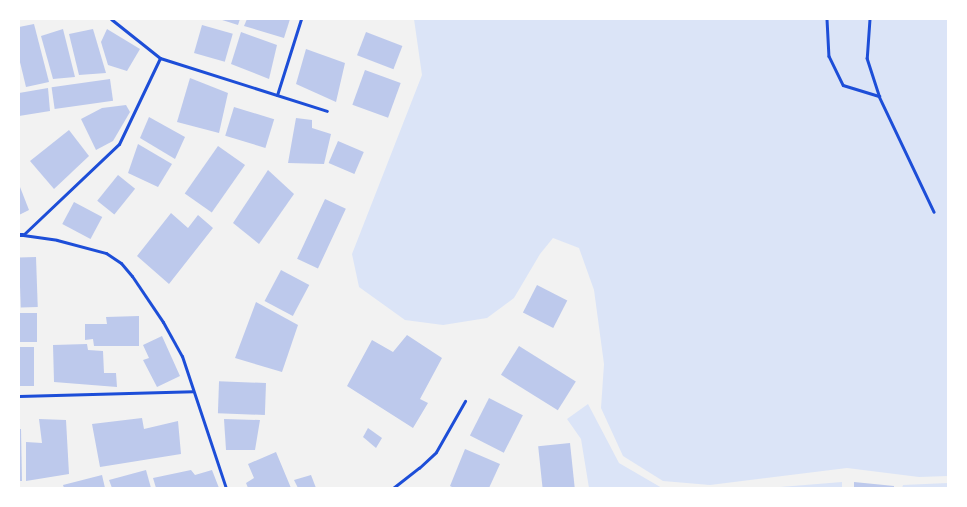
<!DOCTYPE html>
<style>
body{margin:0}
#map{position:relative;width:967px;height:507px;overflow:hidden;background:#f2f2f2;font-family:Overpass,sans-serif}
div>[style]{position:absolute}
.green>*{inset:0;background:#dbe4f7}
.building>*{inset:0;background:#bdc9ec;transform-origin:0 0}
.path>*{height:2.5px;margin:-1.25px;padding:0 1.25px;transform-origin:1.25px;border-radius:1.25px;background:#1d4ed8}
.service>*{height:3px;margin:-1.5px;padding:0 1.5px;transform-origin:1.5px;border-radius:1.5px;background:#1d4ed8}
.minor>*{height:4px;margin:-2px;padding:0 2px;transform-origin:2px;border-radius:2px;background:#1d4ed8}
span{translate:-50% -50%;white-space:nowrap;text-align:center;line-height:1.15;-webkit-text-stroke:4px #fff;paint-order:stroke}
.frame{position:absolute;inset:0;border:20px solid #fff;pointer-events:none}
</style>
<div id="map">
<div class="green">
<i style="clip-path:polygon(414px 19px,948px 19px,948px 476px,919px 477px,847px 468px,710px 485px,663px 481px,623px 456px,601px 408px,604px 364px,594px 290px,579px 248px,553px 238px,540px 254px,514px 298px,487px 318px,443px 325px,405px 320px,359px 287px,352px 254px,422px 75px)"></i>
<i style="clip-path:polygon(588px 404px,619px 463px,662px 488px,589px 488px,581px 439px,567px 419px)"></i>
<i style="clip-path:polygon(842px 482px,842px 488px,768px 488px)"></i>
<i style="clip-path:polygon(948px 483px,948px 488px,902px 488px,903px 485px)"></i>
</div>
<div class="building">
<i style="clip-path:polygon(219px 19px,240px 19px,238px 25px)"></i>
<i style="clip-path:polygon(247px 19px,290px 19px,284px 38px,244px 26px)"></i>
<i style="clip-path:polygon(34px 24px,49px 82px,26px 87px,19px 58px,19px 27px)"></i>
<i style="left:202px;top:25px;width:32px;height:29px;rotate:16deg"></i>
<i style="clip-path:polygon(63px 29px,75px 77px,53px 79px,41px 36px)"></i>
<i style="clip-path:polygon(93px 29px,106px 73px,79px 75px,69px 34px)"></i>
<i style="clip-path:polygon(107px 29px,140px 49px,127px 71px,108px 65px,101px 42px)"></i>
<i style="clip-path:polygon(241px 32px,277px 45px,269px 79px,231px 64px)"></i>
<i style="left:366px;top:32px;width:39px;height:25px;rotate:21deg"></i>
<i style="clip-path:polygon(306px 49px,345px 63px,336px 102px,296px 84px)"></i>
<i style="left:365px;top:70px;width:38px;height:37px;rotate:20deg"></i>
<i style="clip-path:polygon(190px 78px,228px 93px,219px 133px,177px 122px)"></i>
<i style="left:110px;top:79px;width:22px;height:59px;rotate:82deg"></i>
<i style="clip-path:polygon(48px 88px,50px 111px,19px 116px,19px 93px)"></i>
<i style="clip-path:polygon(126px 105px,130px 112px,113px 141px,96px 150px,81px 119px,102px 108px)"></i>
<i style="left:234px;top:107px;width:42px;height:30px;rotate:17deg"></i>
<i style="clip-path:polygon(149px 117px,185px 137px,175px 159px,140px 138px)"></i>
<i style="clip-path:polygon(296px 118px,312px 120px,312px 128px,331px 134px,324px 164px,288px 163px)"></i>
<i style="clip-path:polygon(69px 130px,89px 156px,54px 189px,30px 161px)"></i>
<i style="left:338px;top:141px;width:28px;height:24px;rotate:23deg"></i>
<i style="clip-path:polygon(138px 144px,172px 164px,158px 187px,128px 173px)"></i>
<i style="left:218px;top:146px;width:33px;height:58px;rotate:35deg"></i>
<i style="clip-path:polygon(268px 170px,294px 194px,259px 244px,233px 223px)"></i>
<i style="left:118px;top:175px;width:22px;height:33px;rotate:39deg"></i>
<i style="clip-path:polygon(19px 187px,20px 187px,29px 210px,19px 215px)"></i>
<i style="left:325px;top:199px;width:23px;height:66px;rotate:25deg"></i>
<i style="left:74px;top:202px;width:32px;height:25px;rotate:28deg"></i>
<i style="clip-path:polygon(171px 213px,188px 228px,198px 215px,213px 228px,169px 284px,137px 256px)"></i>
<i style="left:36px;top:257px;width:50px;height:17px;rotate:88deg"></i>
<i style="left:281px;top:270px;width:32px;height:35px;rotate:28deg"></i>
<i style="left:537px;top:285px;width:34px;height:31px;rotate:27deg"></i>
<i style="clip-path:polygon(256px 302px,298px 325px,282px 372px,235px 358px)"></i>
<i style="left:19px;top:313px;width:18px;height:29px"></i>
<i style="clip-path:polygon(139px 316px,139px 346px,94px 346px,93px 339px,85px 340px,85px 324px,107px 324px,106px 317px)"></i>
<i style="clip-path:polygon(407px 335px,442px 358px,420px 399px,428px 403px,413px 428px,347px 386px,372px 340px,393px 352px)"></i>
<i style="clip-path:polygon(162px 336px,180px 376px,157px 387px,143px 360px,149px 358px,143px 345px)"></i>
<i style="clip-path:polygon(87px 344px,88px 350px,103px 351px,104px 373px,116px 373px,117px 387px,54px 382px,53px 345px)"></i>
<i style="left:519px;top:346px;width:67px;height:34px;rotate:32deg"></i>
<i style="left:19px;top:347px;width:15px;height:39px"></i>
<i style="left:266px;top:383px;width:32px;height:47px;rotate:92deg"></i>
<i style="left:489px;top:398px;width:38px;height:42px;rotate:27deg"></i>
<i style="clip-path:polygon(142px 418px,144px 429px,178px 421px,181px 454px,100px 467px,92px 424px)"></i>
<i style="clip-path:polygon(39px 419px,66px 420px,69px 474px,26px 481px,26px 442px,42px 443px)"></i>
<i style="clip-path:polygon(224px 419px,260px 420px,255px 450px,226px 450px)"></i>
<i style="clip-path:polygon(368px 428px,382px 438px,376px 448px,363px 437px)"></i>
<i style="clip-path:polygon(19px 429px,21px 429px,22px 481px,19px 481px)"></i>
<i style="left:570px;top:443px;width:45px;height:32px;rotate:84deg"></i>
<i style="clip-path:polygon(465px 449px,500px 464px,489px 488px,454px 488px,450px 486px)"></i>
<i style="clip-path:polygon(276px 452px,291px 488px,248px 488px,246px 483px,254px 478px,248px 464px)"></i>
<i style="clip-path:polygon(146px 470px,151px 488px,112px 488px,109px 480px)"></i>
<i style="clip-path:polygon(191px 470px,195px 475px,212px 470px,219px 488px,156px 488px,153px 478px)"></i>
<i style="clip-path:polygon(102px 475px,105px 488px,64px 488px,63px 485px)"></i>
<i style="clip-path:polygon(311px 475px,316px 488px,298px 488px,294px 480px)"></i>
<i style="clip-path:polygon(854px 482px,894px 486px,894px 488px,854px 488px)"></i>
</div>
<div class="path">
<i style="left:827px;top:19px;width:37px;rotate:87deg"></i>
<i style="left:829px;top:56px;width:32px;rotate:64deg"></i>
<i style="left:843px;top:85px;width:38px;rotate:17deg"></i>
<i style="left:870px;top:19px;width:39px;rotate:94deg"></i>
<i style="left:867px;top:58px;width:40px;rotate:72deg"></i>
<i style="left:879px;top:96px;width:128px;rotate:64.6deg"></i>
</div>
<div class="service">
<i style="left:111px;top:19px;width:63px;rotate:38.5deg"></i>
<i style="left:277px;top:95px;width:80px;rotate:-72.5deg"></i>
<i style="left:23px;top:235px;width:132px;rotate:-43.5deg"></i>
<i style="left:119px;top:144px;width:95px;rotate:-64.5deg"></i>
<i style="left:160px;top:58px;width:175px;rotate:17.6deg"></i>
<i style="left:23px;top:235px;width:34px;rotate:8deg"></i>
<i style="left:57px;top:240px;width:51px;rotate:14.9deg"></i>
<i style="left:106px;top:253px;width:18px;rotate:34deg"></i>
<i style="left:121px;top:263px;width:17px;rotate:50deg"></i>
<i style="left:132px;top:276px;width:55px;rotate:56deg"></i>
<i style="left:163px;top:322px;width:39px;rotate:61deg"></i>
<i style="left:182px;top:356px;width:139px;rotate:71.6deg"></i>
<i style="left:19px;top:396px;width:174px;rotate:-1.6deg"></i>
<i style="left:393px;top:488px;width:33px;rotate:-38deg"></i>
<i style="left:419px;top:468px;width:23px;rotate:-43deg"></i>
<i style="left:436px;top:452px;width:59px;rotate:-60.4deg"></i>
</div>
<div class="minor">
<i style="left:19px;top:235px;width:4px"></i>
</div>
<div class="frame"></div>
</div>
